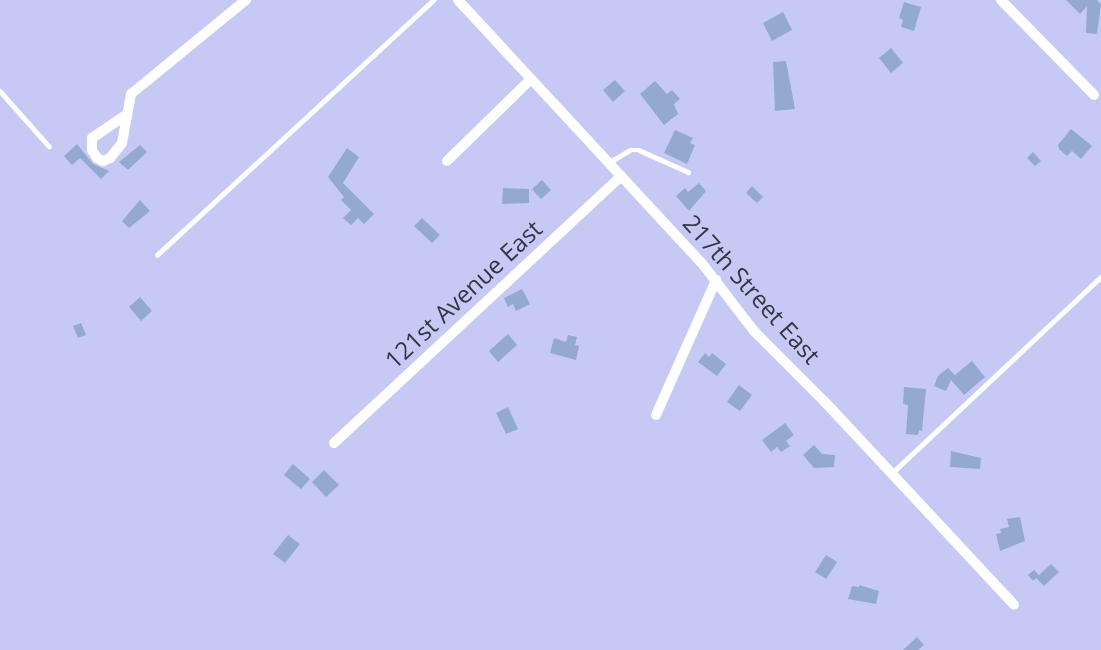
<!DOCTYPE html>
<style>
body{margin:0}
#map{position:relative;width:1101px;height:650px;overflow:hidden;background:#c7c9f5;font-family:"Open Sans",sans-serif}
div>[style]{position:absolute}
.building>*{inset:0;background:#94a9d0}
.service>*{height:4.5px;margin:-2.25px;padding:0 2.25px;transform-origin:2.25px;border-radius:2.25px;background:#fff}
.minor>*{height:10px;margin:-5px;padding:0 5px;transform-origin:5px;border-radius:5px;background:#fff}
span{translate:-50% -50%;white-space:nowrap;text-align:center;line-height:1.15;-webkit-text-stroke:7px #c7c9f5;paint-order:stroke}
.street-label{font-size:24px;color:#333445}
</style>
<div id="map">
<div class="building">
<i style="clip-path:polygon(1066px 0,1097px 0,1101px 4px,1097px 34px,1086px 33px,1087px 6px,1080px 14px)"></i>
<i style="clip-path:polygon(904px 2px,921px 7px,914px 31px,901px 27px,903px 20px,899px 18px)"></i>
<i style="clip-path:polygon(783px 12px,792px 30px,772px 41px,763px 23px)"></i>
<i style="clip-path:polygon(891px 48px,903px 63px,891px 73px,879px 58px)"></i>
<i style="clip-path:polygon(786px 61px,795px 109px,775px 111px,773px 62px)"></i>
<i style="clip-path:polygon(615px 80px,625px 91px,613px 102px,603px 90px)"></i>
<i style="clip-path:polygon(655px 81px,667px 94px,672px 90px,680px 99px,674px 104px,678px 114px,664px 125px,640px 94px)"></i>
<i style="clip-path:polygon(1071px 129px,1092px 146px,1081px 159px,1072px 151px,1067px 156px,1059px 149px,1058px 145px)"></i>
<i style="clip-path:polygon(675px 130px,693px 138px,690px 143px,695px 145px,687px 164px,664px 153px)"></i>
<i style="clip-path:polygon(77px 144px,93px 164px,109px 171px,101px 179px,80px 158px,72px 165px,64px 156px)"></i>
<i style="clip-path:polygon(140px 145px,147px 152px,128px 170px,119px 162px)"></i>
<i style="clip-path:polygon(347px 148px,359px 157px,343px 183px,374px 214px,364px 224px,358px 218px,351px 225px,343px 218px,351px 210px,341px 200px,344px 197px,328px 177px)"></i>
<i style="clip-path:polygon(1033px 152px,1041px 161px,1035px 166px,1027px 158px)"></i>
<i style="clip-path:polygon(542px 180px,551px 190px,541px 199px,532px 189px)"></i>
<i style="clip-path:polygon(699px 183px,706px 191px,689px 211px,676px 196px,685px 188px,688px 192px)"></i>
<i style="clip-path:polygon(752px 186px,763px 197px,757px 203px,746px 193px)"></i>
<i style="clip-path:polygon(503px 188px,529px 189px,529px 203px,502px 204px)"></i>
<i style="clip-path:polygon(140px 200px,150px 211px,129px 228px,122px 221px)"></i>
<i style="clip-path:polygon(422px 218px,440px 235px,432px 243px,414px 226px)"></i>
<i style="clip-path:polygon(522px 289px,530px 304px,516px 311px,513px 304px,508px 307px,504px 298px)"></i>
<i style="clip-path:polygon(140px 297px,152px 311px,141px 321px,129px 307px)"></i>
<i style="clip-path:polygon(81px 323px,86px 335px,78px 338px,73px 326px)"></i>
<i style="clip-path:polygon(508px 334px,517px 345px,498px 362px,489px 351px)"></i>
<i style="clip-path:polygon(568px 335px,577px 337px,575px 345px,579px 346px,576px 360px,550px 353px,554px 338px,566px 342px)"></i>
<i style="clip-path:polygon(705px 353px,709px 357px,712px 353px,726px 364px,717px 376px,698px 362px)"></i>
<i style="clip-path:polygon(972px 361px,985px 377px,964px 395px,951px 380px,946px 391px,934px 386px,938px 376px,948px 368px,955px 375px)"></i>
<i style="clip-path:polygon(739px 385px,752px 395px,740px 411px,727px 402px)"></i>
<i style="clip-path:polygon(904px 387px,926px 389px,922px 431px,919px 430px,918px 435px,906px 434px,908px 405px,903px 404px)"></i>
<i style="clip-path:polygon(508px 407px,518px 429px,506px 434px,496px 413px)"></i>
<i style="clip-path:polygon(785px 423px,794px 435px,786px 441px,790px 446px,781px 452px,777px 447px,771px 452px,762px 440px)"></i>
<i style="clip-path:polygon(814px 445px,822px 454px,835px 455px,834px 467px,814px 468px,803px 455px)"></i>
<i style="clip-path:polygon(951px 451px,981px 458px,980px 469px,950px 467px)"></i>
<i style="clip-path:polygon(293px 464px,310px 479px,301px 489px,284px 475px)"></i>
<i style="clip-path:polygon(324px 470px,339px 485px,326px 497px,312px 482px)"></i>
<i style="clip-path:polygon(1020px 517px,1025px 541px,1000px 551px,996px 534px,1001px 533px,1000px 529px,1009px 527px,1007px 519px)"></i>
<i style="clip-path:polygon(288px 535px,300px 544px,285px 563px,273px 554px)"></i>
<i style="clip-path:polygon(826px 555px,837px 562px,826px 579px,815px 572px)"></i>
<i style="clip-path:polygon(1051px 564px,1059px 572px,1044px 586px,1036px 578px,1033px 581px,1028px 575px,1034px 570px,1039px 575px)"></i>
<i style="clip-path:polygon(859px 585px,879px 591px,876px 604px,848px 599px,852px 586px,859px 587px)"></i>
<i style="clip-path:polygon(917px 637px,924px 645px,918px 650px,903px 650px)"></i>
</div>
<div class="service">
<i style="left:0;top:91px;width:74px;rotate:48.3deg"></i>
<i style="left:610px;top:162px;width:23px;rotate:-31deg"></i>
<i style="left:630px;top:150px;width:9px"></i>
<i style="left:639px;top:150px;width:54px;rotate:24.2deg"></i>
<i style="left:157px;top:255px;width:376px;rotate:-42.7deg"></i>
<i style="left:892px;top:473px;width:287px;rotate:-43.2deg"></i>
</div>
<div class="minor">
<i style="left:458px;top:0;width:357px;rotate:47.2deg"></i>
<i style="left:701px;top:262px;width:87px;rotate:52.5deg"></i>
<i style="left:754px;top:331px;width:100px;rotate:45deg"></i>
<i style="left:825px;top:402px;width:277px;rotate:47deg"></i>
<i style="left:1001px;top:0;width:133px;rotate:45.6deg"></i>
<i style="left:126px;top:115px;width:41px;rotate:145.9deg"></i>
<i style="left:92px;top:138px;width:12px;rotate:90deg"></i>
<i style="left:92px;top:150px;width:9px;rotate:58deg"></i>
<i style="left:97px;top:158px;width:7px;rotate:27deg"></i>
<i style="left:103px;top:161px;width:8px;rotate:-23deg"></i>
<i style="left:110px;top:158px;width:19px;rotate:-51deg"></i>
<i style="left:122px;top:143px;width:50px;rotate:-79.6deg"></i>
<i style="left:131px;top:94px;width:149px;rotate:-39.3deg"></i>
<i style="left:447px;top:161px;width:117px;rotate:-44.3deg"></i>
<i style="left:656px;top:415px;width:148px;rotate:-66deg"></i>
<i style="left:334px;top:443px;width:392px;rotate:-42.9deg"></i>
</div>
<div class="street-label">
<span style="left:752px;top:289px;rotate:48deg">217th Street East</span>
<span style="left:463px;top:294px;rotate:-43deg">121st Avenue East</span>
</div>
</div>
